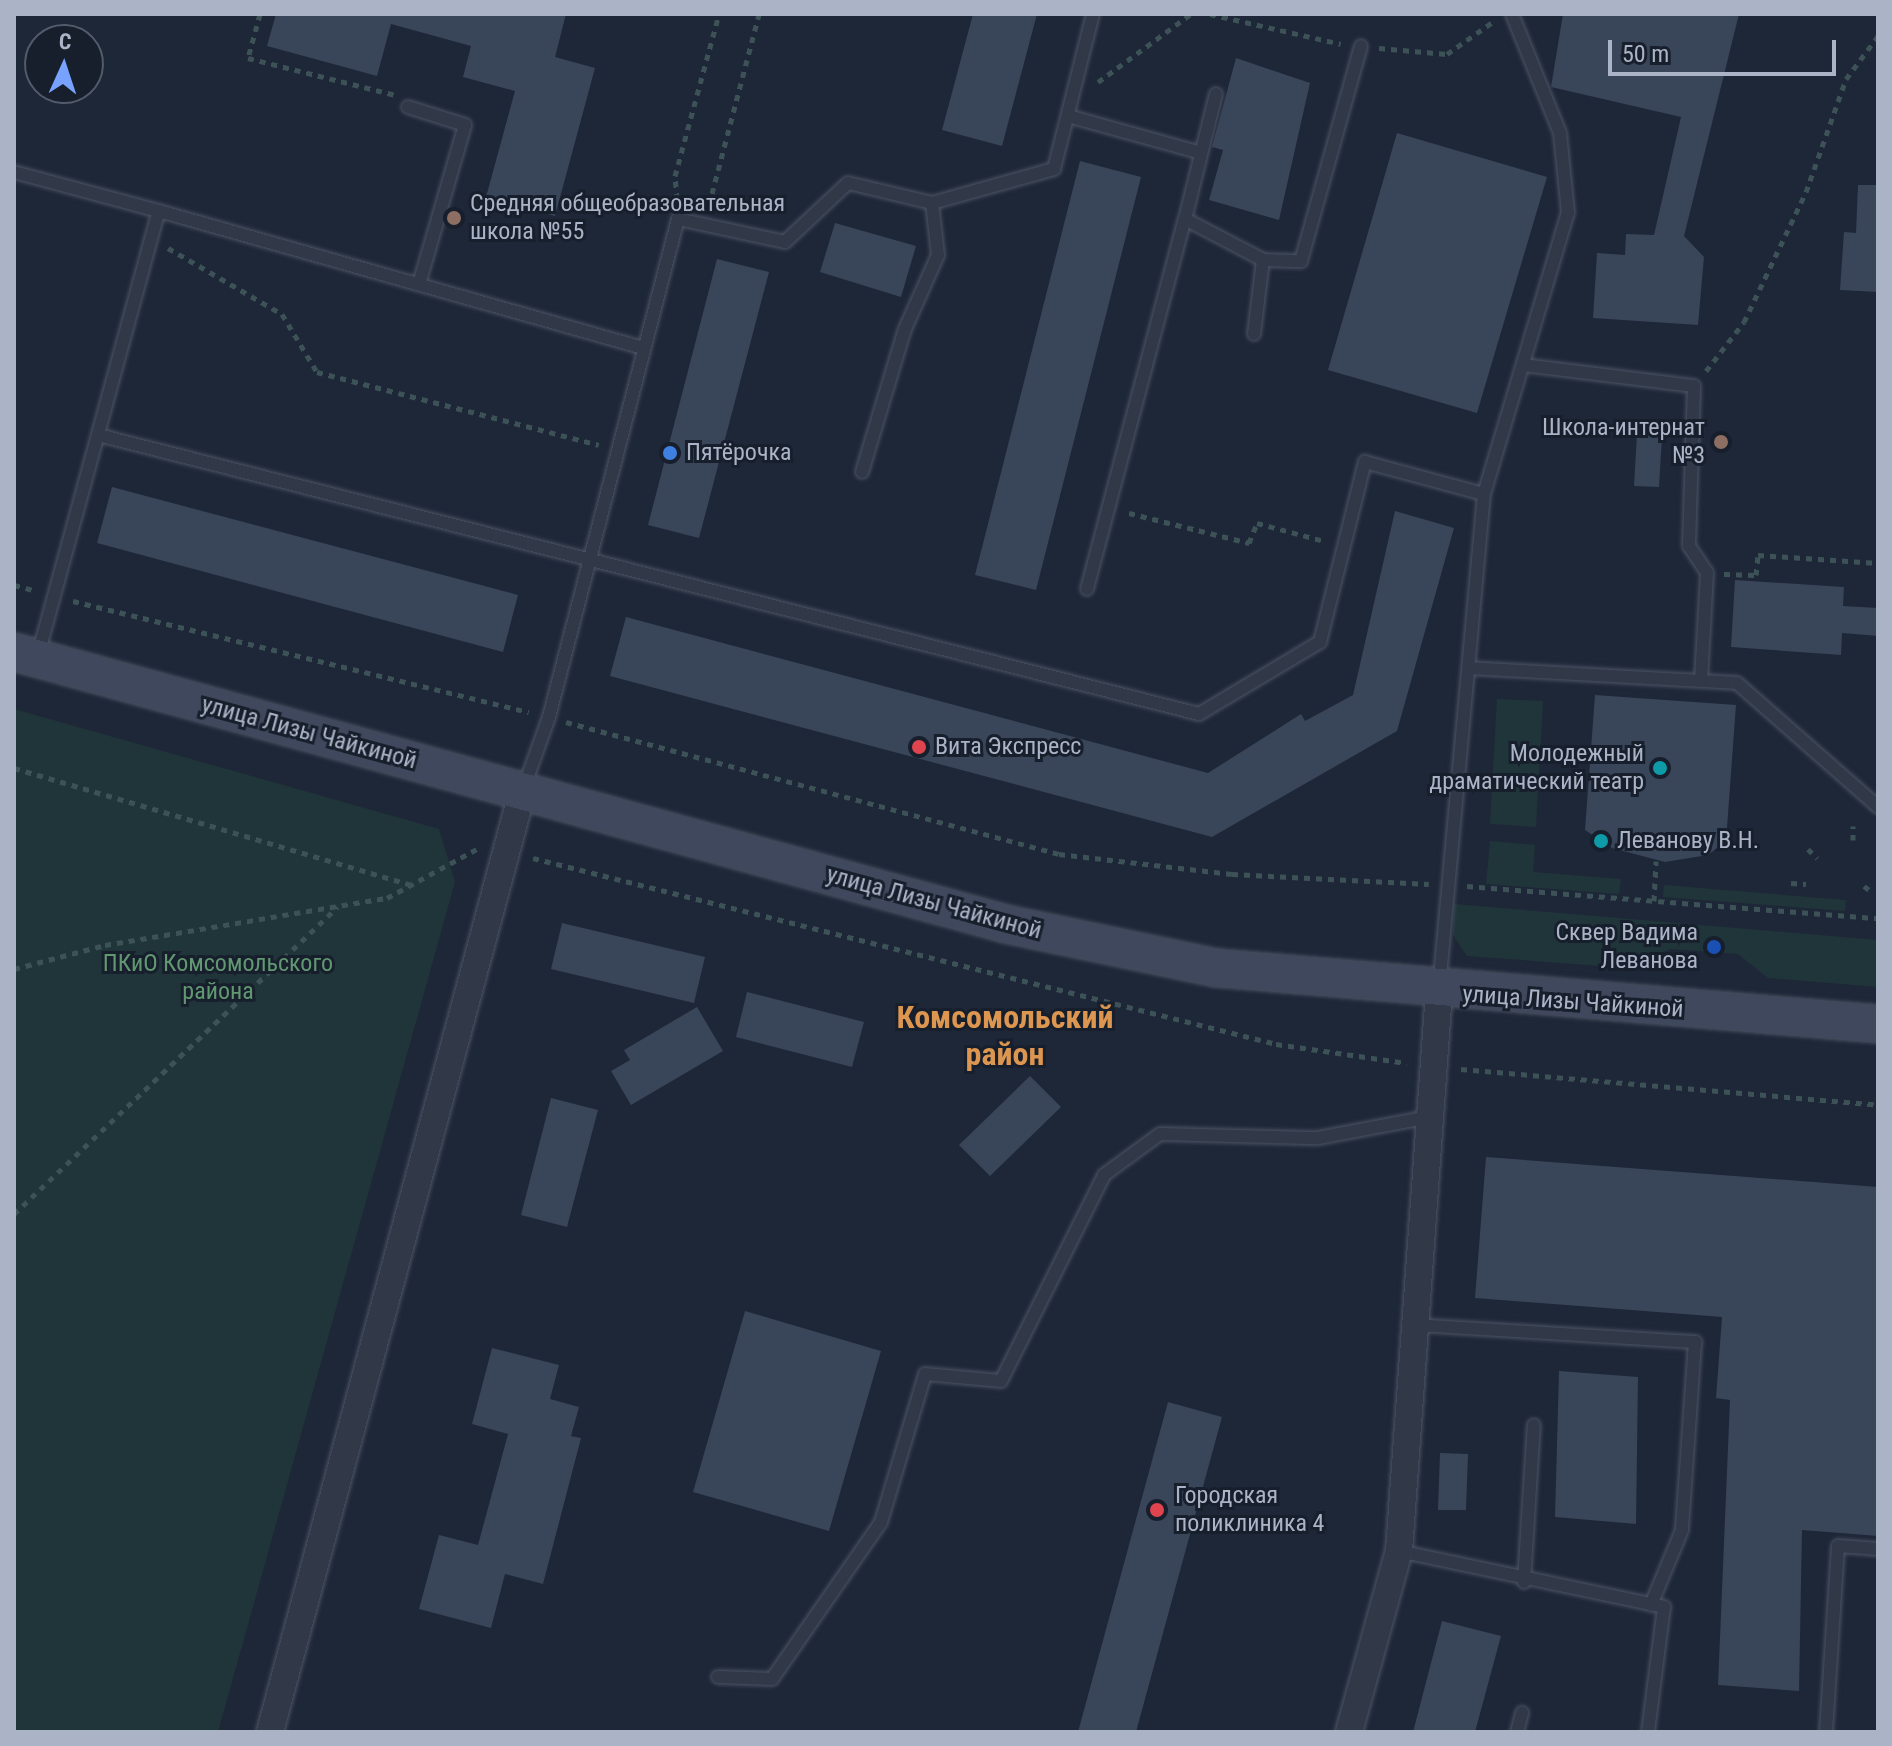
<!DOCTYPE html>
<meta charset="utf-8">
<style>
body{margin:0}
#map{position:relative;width:1892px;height:1746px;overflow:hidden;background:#1e2738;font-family:"Roboto Condensed",sans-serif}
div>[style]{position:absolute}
.green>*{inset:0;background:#203539}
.building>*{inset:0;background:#394559}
.path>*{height:5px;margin-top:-2.5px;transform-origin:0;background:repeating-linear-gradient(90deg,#3d5257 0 6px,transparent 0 12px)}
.roads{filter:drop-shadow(0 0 2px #4c5464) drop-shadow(0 0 2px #4c5464)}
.lane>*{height:12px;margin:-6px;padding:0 6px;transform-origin:6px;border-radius:6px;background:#313949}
.street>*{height:26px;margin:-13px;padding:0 13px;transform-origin:13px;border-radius:13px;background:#313949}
.secondary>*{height:36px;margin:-18px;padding:0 18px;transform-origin:18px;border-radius:18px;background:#3f485c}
.dots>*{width:22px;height:22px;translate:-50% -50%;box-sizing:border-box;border:4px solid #171f2d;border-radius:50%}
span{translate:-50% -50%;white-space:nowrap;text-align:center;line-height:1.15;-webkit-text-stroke:6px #171f2d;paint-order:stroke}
.poi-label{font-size:24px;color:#abb4c6}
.left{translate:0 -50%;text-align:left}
.right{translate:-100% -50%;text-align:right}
.street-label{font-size:24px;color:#abb4c6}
.park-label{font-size:24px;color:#619871}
.district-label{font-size:32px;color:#dc9650;font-weight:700}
.frame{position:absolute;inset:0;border:16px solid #abb4c6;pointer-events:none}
.north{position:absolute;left:24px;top:24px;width:80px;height:80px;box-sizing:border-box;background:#171f2d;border:2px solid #525b6a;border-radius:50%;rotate:3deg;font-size:22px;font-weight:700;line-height:32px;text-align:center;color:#abb4c6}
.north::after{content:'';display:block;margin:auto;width:28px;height:36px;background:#77a3ff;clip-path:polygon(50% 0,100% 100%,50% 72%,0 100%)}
.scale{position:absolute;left:1608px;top:40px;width:228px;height:36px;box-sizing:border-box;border:4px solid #abb4c6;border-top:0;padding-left:10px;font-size:24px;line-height:28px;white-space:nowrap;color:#abb4c6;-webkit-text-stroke:6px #171f2d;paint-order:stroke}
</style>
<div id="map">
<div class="green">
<i style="clip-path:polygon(1497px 699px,1543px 701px,1536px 827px,1490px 824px)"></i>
<i style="clip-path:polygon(14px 709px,439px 829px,455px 882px,218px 1732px,14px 1732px)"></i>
<i style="clip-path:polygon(1490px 841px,1535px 845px,1533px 872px,1621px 879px,1619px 894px,1486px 884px)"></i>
<i style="clip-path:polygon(1664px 885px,1846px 900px,1845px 911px,1663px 897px)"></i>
<i style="clip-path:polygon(1454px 904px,1878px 940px,1878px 987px,1768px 978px,1738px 954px,1670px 949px,1629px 968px,1467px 956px,1453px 935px)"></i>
</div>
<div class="building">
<i style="clip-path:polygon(276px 14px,566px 14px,555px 57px,595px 68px,555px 216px,486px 197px,515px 91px,463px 77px,471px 46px,391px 24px,377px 76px,267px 46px)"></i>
<i style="clip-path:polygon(973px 14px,1037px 14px,1002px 146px,942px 130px)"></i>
<i style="clip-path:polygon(1563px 14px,1739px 14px,1684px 236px,1704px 257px,1698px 325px,1593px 318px,1597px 253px,1625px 255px,1626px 234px,1654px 235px,1681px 117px,1551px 87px)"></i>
<i style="clip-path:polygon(1236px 58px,1310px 83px,1279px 220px,1209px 200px,1223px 150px,1212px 147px)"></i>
<i style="clip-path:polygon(1397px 133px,1547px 177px,1477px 413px,1328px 370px)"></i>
<i style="clip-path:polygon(1080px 161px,1141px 177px,1036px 590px,975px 575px)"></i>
<i style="clip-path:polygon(1858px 185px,1878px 185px,1878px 292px,1840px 290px,1844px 232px,1856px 233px)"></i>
<i style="clip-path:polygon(835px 223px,916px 246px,901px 297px,820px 272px)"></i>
<i style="clip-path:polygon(717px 259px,769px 272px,699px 538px,648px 525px)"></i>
<i style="clip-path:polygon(1637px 434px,1662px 436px,1659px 487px,1634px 486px)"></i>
<i style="clip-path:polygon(112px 487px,518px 595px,503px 652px,97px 543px)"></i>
<i style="clip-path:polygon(1395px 511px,1454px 528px,1397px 731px,1212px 837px,610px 676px,626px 617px,1208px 773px,1301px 714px,1305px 721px,1353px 695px)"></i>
<i style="clip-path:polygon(1735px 580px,1844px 587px,1843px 606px,1878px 608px,1878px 636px,1842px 633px,1841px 655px,1731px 647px)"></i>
<i style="clip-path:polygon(1595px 695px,1736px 705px,1726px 841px,1708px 855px,1665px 862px,1612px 848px,1585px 830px)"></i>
<i style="clip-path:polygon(562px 923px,705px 957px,694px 1003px,551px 969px)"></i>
<i style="clip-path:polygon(747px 992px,864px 1022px,852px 1067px,736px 1037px)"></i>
<i style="clip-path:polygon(697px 1007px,723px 1051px,631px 1105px,611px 1071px,630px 1060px,624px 1050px)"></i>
<i style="clip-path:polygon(1030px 1076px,1061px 1107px,990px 1176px,959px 1145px)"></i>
<i style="clip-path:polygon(551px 1098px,598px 1110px,567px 1227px,521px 1215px)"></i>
<i style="clip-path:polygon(1486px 1157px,1878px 1187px,1878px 1536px,1802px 1530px,1799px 1691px,1718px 1685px,1730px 1400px,1716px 1398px,1722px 1317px,1475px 1298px)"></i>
<i style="clip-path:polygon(745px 1311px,881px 1351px,829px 1531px,693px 1492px)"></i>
<i style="clip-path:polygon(492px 1348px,559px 1365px,550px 1399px,579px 1407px,571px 1436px,581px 1438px,543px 1584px,505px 1574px,491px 1628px,419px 1609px,439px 1535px,478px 1545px,508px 1434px,472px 1424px)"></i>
<i style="clip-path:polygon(1559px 1371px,1638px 1377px,1636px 1524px,1555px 1517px)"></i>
<i style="clip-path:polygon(1168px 1402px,1222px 1417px,1136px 1732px,1078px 1732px)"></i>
<i style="clip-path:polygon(1440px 1453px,1468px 1454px,1466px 1510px,1438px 1510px)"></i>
<i style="clip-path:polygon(1442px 1621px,1501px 1636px,1475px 1732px,1413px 1732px)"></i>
</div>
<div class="path">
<i style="left:260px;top:14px;width:46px;rotate:105.3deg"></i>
<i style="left:248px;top:58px;width:152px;rotate:14.1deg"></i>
<i style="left:1210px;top:14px;width:134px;rotate:12.9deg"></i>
<i style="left:1379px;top:48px;width:68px;rotate:5deg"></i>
<i style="left:1447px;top:54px;width:57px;rotate:-35.1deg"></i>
<i style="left:1098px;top:82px;width:115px;rotate:-36.2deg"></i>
<i style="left:677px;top:199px;width:23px;rotate:-95deg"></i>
<i style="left:675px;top:176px;width:168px;rotate:-74.8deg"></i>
<i style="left:709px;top:205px;width:197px;rotate:-75.3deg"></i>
<i style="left:168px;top:248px;width:132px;rotate:30.1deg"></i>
<i style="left:282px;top:314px;width:68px;rotate:58.9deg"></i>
<i style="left:317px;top:372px;width:291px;rotate:14.5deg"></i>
<i style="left:1706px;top:371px;width:62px;rotate:-52.2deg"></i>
<i style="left:1744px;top:322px;width:144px;rotate:-64.5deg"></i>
<i style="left:1806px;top:192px;width:120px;rotate:-70.5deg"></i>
<i style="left:1846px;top:79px;width:54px;rotate:-53.3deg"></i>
<i style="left:1129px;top:513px;width:124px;rotate:14deg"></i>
<i style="left:1249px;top:543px;width:22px;rotate:-68deg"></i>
<i style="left:1257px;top:523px;width:69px;rotate:15deg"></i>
<i style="left:1724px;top:574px;width:32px;rotate:2deg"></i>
<i style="left:1756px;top:575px;width:20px;rotate:-84deg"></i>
<i style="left:1758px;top:555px;width:120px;rotate:3.8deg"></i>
<i style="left:14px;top:585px;width:23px;rotate:15deg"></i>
<i style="left:73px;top:601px;width:469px;rotate:13.7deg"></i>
<i style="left:566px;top:722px;width:510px;rotate:14.99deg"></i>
<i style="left:1059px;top:854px;width:174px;rotate:6.6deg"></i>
<i style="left:1232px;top:874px;width:197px;rotate:2.9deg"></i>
<i style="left:14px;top:768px;width:414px;rotate:16.4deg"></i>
<i style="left:1853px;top:840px;width:14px;rotate:-90deg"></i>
<i style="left:1808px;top:849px;width:13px;rotate:45deg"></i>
<i style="left:533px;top:858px;width:766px;rotate:14.05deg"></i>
<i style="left:1276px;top:1044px;width:132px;rotate:8.3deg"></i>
<i style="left:1791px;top:883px;width:15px;rotate:4deg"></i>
<i style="left:1467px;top:886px;width:412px;rotate:4.5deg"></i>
<i style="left:1864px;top:886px;width:10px;rotate:37deg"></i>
<i style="left:1654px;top:901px;width:40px;rotate:-87.1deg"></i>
<i style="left:14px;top:969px;width:94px;rotate:-14.8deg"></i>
<i style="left:105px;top:945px;width:286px;rotate:-9.5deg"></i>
<i style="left:387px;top:898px;width:102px;rotate:-28.6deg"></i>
<i style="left:1461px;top:1069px;width:419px;rotate:4.9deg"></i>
<i style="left:14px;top:1214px;width:446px;rotate:-43.5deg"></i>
</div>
<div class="roads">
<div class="lane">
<i style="left:1216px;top:94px;width:129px;rotate:103.9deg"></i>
<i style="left:1185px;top:219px;width:88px;rotate:27.7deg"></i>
<i style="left:1263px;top:260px;width:38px;rotate:2deg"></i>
<i style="left:1301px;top:261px;width:223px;rotate:-74.4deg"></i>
<i style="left:408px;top:107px;width:60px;rotate:17.5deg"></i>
<i style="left:465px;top:125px;width:166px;rotate:106.1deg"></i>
<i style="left:1068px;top:116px;width:138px;rotate:15.5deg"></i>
<i style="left:14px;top:172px;width:150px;rotate:15.1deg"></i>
<i style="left:1254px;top:334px;width:75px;rotate:-83.1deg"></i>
<i style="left:1523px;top:365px;width:172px;rotate:7deg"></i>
<i style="left:1694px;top:386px;width:160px;rotate:91.8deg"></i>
<i style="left:1689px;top:546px;width:32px;rotate:56deg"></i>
<i style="left:1707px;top:573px;width:108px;rotate:93.2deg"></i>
<i style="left:98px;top:435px;width:1136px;rotate:14.22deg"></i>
<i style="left:1199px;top:714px;width:141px;rotate:-30.8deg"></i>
<i style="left:1320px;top:642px;width:186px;rotate:-76deg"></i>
<i style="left:1365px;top:462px;width:123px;rotate:15.1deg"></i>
<i style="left:1484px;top:494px;width:493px;rotate:95.2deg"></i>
<i style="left:862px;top:472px;width:149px;rotate:-73.3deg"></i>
<i style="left:905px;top:329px;width:81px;rotate:-66deg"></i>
<i style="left:938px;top:255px;width:52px;rotate:-96.6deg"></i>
<i style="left:1484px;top:494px;width:293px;rotate:-73.4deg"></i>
<i style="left:1568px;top:213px;width:80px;rotate:-95.7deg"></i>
<i style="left:1560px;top:133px;width:128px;rotate:-112deg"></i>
<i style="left:1087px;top:589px;width:383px;rotate:-75.2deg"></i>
<i style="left:38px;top:655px;width:460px;rotate:-74.8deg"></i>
<i style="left:159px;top:211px;width:503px;rotate:15.8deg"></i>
<i style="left:1469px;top:668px;width:268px;rotate:3.2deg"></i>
<i style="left:1737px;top:683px;width:188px;rotate:41.3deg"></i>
<i style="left:523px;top:790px;width:77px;rotate:-70.4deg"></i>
<i style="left:549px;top:717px;width:514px;rotate:-75.48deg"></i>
<i style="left:678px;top:219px;width:109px;rotate:12.1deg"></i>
<i style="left:785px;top:242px;width:86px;rotate:-43.1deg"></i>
<i style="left:848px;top:183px;width:86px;rotate:13.4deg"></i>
<i style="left:932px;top:203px;width:127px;rotate:-15.6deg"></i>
<i style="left:1054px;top:169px;width:160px;rotate:-75.9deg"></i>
<i style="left:1415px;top:1325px;width:281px;rotate:3.5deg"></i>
<i style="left:1695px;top:1342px;width:188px;rotate:94deg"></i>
<i style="left:1682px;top:1530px;width:81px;rotate:112.5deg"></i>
<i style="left:1399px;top:1551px;width:271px;rotate:11.9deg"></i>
<i style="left:1664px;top:1607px;width:126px;rotate:97.3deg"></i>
<i style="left:1524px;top:1582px;width:157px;rotate:-86.4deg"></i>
<i style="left:718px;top:1677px;width:54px;rotate:2.1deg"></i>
<i style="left:772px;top:1679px;width:191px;rotate:-55.2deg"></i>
<i style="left:881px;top:1522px;width:154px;rotate:-73.4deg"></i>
<i style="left:925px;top:1374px;width:76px;rotate:5.3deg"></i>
<i style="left:1001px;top:1381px;width:230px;rotate:-63.4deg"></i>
<i style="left:1104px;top:1175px;width:69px;rotate:-36.2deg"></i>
<i style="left:1160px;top:1134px;width:158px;rotate:1.5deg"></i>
<i style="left:1318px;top:1138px;width:113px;rotate:-10.7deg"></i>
<i style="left:1517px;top:1732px;width:20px;rotate:-75deg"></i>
<i style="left:1826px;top:1732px;width:186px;rotate:-86.3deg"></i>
<i style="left:1838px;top:1546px;width:40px;rotate:4.3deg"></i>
</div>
<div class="street">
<i style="left:270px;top:1732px;width:972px;rotate:-74.98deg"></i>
<i style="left:1349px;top:1732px;width:188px;rotate:-74.6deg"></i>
<i style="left:1399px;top:1551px;width:560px;rotate:-85.91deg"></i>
</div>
<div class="secondary">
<i style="left:14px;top:652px;width:1029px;rotate:15.33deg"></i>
<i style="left:1006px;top:924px;width:216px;rotate:11.8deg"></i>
<i style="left:1217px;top:968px;width:663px;rotate:4.84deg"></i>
</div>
</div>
<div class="dots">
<i style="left:454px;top:218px;background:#8d6e63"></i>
<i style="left:1721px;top:442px;background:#8d6e63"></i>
<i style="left:670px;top:453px;background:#3f7fe0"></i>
<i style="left:919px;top:747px;background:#e0444e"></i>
<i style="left:1660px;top:768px;background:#0f9aa8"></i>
<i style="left:1601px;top:841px;background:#0f9aa8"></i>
<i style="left:1714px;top:947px;background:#1a4fb4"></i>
<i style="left:1157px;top:1510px;background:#e0444e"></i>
</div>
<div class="poi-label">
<span class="left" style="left:470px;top:218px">Средняя общеобразовательная<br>школа №55</span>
<span class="right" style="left:1705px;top:442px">Школа-интернат<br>№3</span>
<span class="left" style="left:686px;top:453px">Пятёрочка</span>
<span class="left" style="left:935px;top:747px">Вита Экспресс</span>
<span class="right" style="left:1644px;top:768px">Молодежный<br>драматический театр</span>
<span class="left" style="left:1617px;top:841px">Леванову В.Н.</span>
<span class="right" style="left:1698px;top:947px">Сквер Вадима<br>Леванова</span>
<span class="left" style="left:1175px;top:1510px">Городская<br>поликлиника 4</span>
</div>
<div class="street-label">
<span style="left:309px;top:733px;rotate:15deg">улица Лизы Чайкиной</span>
<span style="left:934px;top:903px;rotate:15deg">улица Лизы Чайкиной</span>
<span style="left:1573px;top:1002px;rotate:4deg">улица Лизы Чайкиной</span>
</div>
<div class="park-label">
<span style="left:218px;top:978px">ПКиО Комсомольского<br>района</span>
</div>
<div class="district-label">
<span style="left:1005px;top:1036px">Комсомольский<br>район</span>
</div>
<div class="frame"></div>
<div class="north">С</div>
<div class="scale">50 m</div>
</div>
